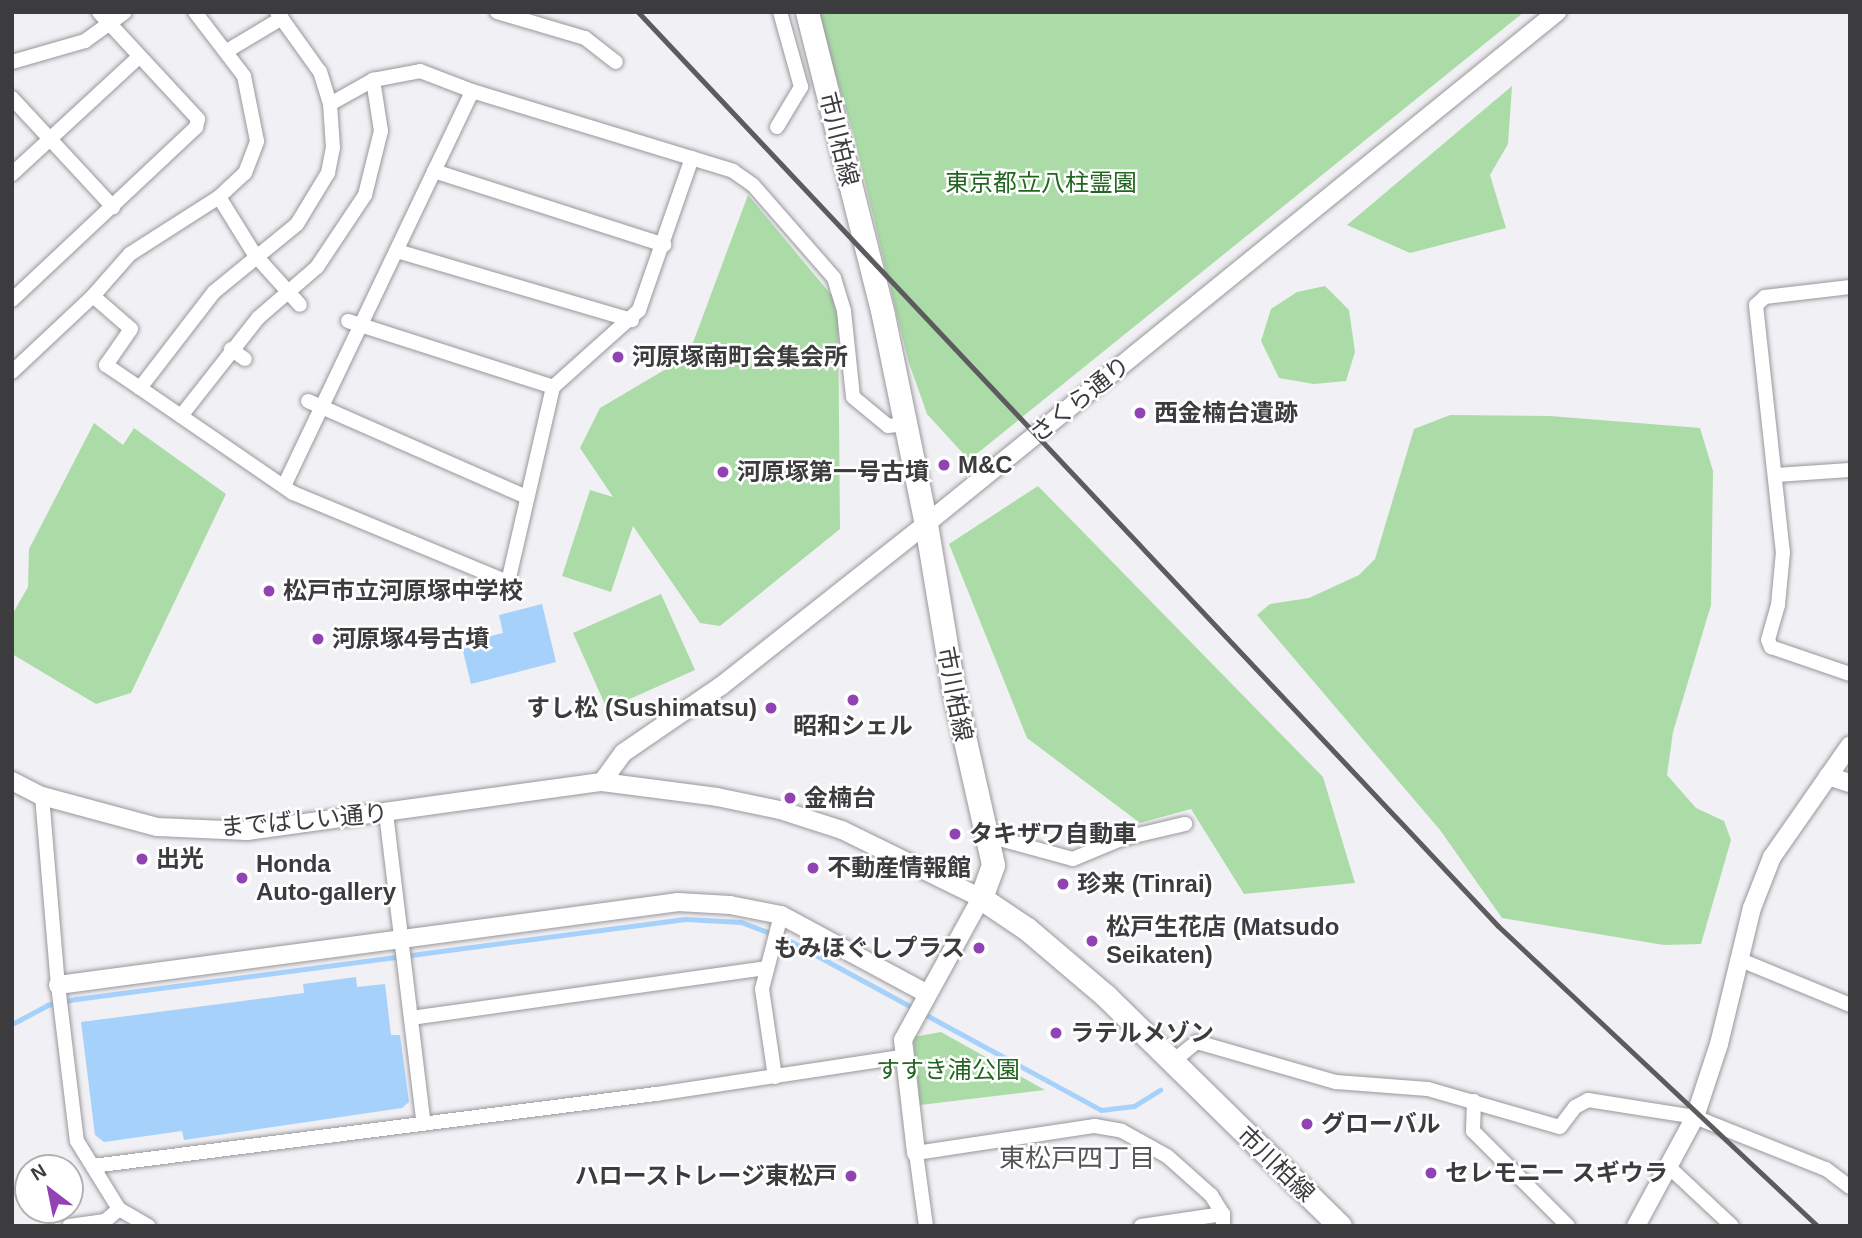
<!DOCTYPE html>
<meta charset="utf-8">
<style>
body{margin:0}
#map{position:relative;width:1862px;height:1238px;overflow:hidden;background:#f1f0f4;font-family:Arial,"Noto Sans JP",sans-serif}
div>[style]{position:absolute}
.green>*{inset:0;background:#abdca7}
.water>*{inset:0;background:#a6d1fa}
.stream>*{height:5px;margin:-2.5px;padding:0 2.5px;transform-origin:2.5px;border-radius:2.5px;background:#a6d1fa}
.roads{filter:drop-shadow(0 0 2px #99979b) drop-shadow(0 0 2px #99979b)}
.minor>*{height:14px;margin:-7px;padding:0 7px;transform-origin:7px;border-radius:7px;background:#fff}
.tertiary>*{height:18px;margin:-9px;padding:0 9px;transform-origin:9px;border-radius:9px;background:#fff}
.primary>*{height:23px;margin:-11.5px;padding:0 11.5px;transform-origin:11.5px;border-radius:11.5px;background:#fff}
.rail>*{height:5px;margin:-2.5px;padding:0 2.5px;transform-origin:2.5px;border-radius:2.5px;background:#5c5c5e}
.dots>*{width:19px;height:19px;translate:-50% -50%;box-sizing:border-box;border:4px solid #fff;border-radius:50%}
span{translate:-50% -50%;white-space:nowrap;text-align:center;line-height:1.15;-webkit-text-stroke:5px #fff;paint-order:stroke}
.street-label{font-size:24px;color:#3c3c3e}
.park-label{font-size:24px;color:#226521}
.poi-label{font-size:24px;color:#3c3c3e;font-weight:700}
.left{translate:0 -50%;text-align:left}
.right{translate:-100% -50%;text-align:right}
.neighbourhood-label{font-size:26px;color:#565558}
.frame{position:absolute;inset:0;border:14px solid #3c3c3e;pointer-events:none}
.north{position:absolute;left:14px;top:1154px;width:70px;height:70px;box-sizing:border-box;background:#fff;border:2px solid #b1b1b2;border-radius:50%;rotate:328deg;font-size:19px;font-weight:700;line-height:28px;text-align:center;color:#3c3c3e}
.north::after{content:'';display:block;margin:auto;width:24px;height:32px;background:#9243b3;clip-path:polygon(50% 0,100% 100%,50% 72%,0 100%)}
</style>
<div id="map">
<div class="green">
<i style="clip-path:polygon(817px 12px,1524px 12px,969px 460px,927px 414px,908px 360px,854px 136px)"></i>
<i style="clip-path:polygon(1512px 86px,1508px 144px,1490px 175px,1506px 228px,1410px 253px,1347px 225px)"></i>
<i style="clip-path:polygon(748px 195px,838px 303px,840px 529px,720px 626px,700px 623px,633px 526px,611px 592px,562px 576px,590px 490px,613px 497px,580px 448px,600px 408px,688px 356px)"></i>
<i style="clip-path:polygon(1325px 286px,1349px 310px,1355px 352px,1346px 381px,1314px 384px,1279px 378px,1261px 341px,1271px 309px,1297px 292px)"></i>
<i style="clip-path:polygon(1450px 415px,1550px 416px,1700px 428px,1713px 471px,1711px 605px,1673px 732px,1667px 775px,1696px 808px,1724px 821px,1731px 840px,1701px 944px,1664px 945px,1502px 918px,1440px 830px,1257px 615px,1270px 604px,1309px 598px,1359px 575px,1375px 559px,1414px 429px)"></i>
<i style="clip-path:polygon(94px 423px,123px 445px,134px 428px,226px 494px,131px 693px,96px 704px,12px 654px,12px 615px,28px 587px,29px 549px)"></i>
<i style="clip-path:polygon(1038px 486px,1323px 777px,1355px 883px,1244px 894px,1191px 809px,1140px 823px,1027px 738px,949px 544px)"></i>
<i style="clip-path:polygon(661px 594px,695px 670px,607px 709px,573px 633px)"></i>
<i style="clip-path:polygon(941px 1032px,1045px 1090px,920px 1105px,913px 1037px)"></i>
</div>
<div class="water">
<i style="clip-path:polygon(542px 604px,556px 662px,471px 684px,461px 643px,503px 633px,499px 615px)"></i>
<i style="clip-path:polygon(356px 977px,357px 987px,385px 984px,391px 1035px,400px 1035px,409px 1102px,402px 1108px,184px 1140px,182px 1131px,104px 1142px,95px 1135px,81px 1022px,304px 993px,303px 984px)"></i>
</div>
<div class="stream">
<i style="left:12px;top:1024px;width:40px;rotate:-28deg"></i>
<i style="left:47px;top:1005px;width:30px;rotate:-12deg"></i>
<i style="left:76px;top:999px;width:614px;rotate:-7.48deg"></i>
<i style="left:685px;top:919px;width:56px;rotate:3.1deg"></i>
<i style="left:741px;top:922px;width:50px;rotate:21deg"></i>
<i style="left:788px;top:940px;width:356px;rotate:28.5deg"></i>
<i style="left:1101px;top:1110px;width:33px;rotate:-7deg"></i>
<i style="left:1134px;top:1106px;width:31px;rotate:-32deg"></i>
</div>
<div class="roads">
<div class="minor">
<i style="left:497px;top:12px;width:92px;rotate:16.5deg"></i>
<i style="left:585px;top:38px;width:39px;rotate:38deg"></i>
<i style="left:227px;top:51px;width:64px;rotate:-31deg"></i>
<i style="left:12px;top:62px;width:76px;rotate:-16deg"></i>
<i style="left:85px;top:41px;width:49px;rotate:-35.9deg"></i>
<i style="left:12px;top:98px;width:149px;rotate:47.2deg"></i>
<i style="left:330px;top:104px;width:49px;rotate:-29.2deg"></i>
<i style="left:373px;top:80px;width:48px;rotate:-10.8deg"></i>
<i style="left:420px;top:71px;width:56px;rotate:21deg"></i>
<i style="left:472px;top:91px;width:273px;rotate:17deg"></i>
<i style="left:733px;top:171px;width:24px;rotate:35deg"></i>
<i style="left:753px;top:185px;width:123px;rotate:48.9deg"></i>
<i style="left:834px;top:278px;width:34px;rotate:73deg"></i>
<i style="left:844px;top:311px;width:86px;rotate:84deg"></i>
<i style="left:853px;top:397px;width:45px;rotate:39.6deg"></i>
<i style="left:888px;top:426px;width:18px;rotate:-6deg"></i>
<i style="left:777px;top:127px;width:47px;rotate:-59deg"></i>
<i style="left:801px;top:87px;width:78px;rotate:-105.6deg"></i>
<i style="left:434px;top:171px;width:242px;rotate:17.8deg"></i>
<i style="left:12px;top:174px;width:173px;rotate:-42.7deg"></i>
<i style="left:219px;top:197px;width:68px;rotate:58.2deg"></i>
<i style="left:255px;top:255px;width:67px;rotate:48deg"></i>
<i style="left:397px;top:251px;width:245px;rotate:16.4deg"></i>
<i style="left:1850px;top:287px;width:86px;rotate:173.3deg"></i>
<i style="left:1765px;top:297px;width:12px;rotate:138deg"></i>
<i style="left:1756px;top:305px;width:248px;rotate:83.8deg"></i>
<i style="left:1783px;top:552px;width:53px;rotate:95.4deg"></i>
<i style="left:1778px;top:605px;width:36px;rotate:106deg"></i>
<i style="left:1768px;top:640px;width:8px;rotate:67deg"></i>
<i style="left:1771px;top:647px;width:83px;rotate:18.9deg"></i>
<i style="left:93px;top:296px;width:56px;rotate:-48.6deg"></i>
<i style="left:130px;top:254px;width:106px;rotate:-32.6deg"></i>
<i style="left:219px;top:197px;width:35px;rotate:-43deg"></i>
<i style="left:245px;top:173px;width:34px;rotate:-69deg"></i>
<i style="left:257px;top:141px;width:66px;rotate:-101.3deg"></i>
<i style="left:244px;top:76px;width:81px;rotate:-127.4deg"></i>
<i style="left:12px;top:300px;width:253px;rotate:-43.2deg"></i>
<i style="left:196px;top:127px;width:8px;rotate:-76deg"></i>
<i style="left:198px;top:119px;width:146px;rotate:-132.8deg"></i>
<i style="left:348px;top:321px;width:215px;rotate:17.8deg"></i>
<i style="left:231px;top:349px;width:17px;rotate:36deg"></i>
<i style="left:12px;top:372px;width:111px;rotate:-43.2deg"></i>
<i style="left:93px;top:296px;width:50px;rotate:41deg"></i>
<i style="left:131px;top:329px;width:44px;rotate:124.8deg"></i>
<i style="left:106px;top:365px;width:41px;rotate:34.1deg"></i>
<i style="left:140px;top:388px;width:186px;rotate:34.5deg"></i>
<i style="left:293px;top:493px;width:233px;rotate:22.5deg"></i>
<i style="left:508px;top:582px;width:200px;rotate:-77deg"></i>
<i style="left:553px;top:387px;width:115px;rotate:-41.8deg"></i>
<i style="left:639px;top:310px;width:161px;rotate:-70.8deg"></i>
<i style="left:140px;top:388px;width:121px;rotate:-52.4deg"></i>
<i style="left:214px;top:292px;width:107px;rotate:-39.3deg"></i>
<i style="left:297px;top:224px;width:60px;rotate:-58.7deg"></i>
<i style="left:328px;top:173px;width:25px;rotate:-79deg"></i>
<i style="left:333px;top:148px;width:44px;rotate:-93.9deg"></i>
<i style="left:330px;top:104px;width:34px;rotate:-107deg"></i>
<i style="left:320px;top:72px;width:74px;rotate:-125.6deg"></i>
<i style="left:308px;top:401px;width:239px;rotate:23.7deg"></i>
<i style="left:181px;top:416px;width:125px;rotate:-51.8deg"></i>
<i style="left:258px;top:318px;width:78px;rotate:-40.8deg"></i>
<i style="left:317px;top:267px;width:87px;rotate:-56.3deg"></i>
<i style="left:365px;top:195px;width:66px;rotate:-76deg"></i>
<i style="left:381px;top:131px;width:52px;rotate:-98.9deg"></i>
<i style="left:1776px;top:475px;width:74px;rotate:-3.9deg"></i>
<i style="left:284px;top:486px;width:437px;rotate:-64.5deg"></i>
<i style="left:42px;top:796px;width:190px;rotate:85.2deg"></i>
<i style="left:58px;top:985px;width:157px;rotate:83.1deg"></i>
<i style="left:77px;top:1141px;width:80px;rotate:58.3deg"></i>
<i style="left:119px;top:1209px;width:18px;rotate:139deg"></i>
<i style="left:105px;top:1221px;width:36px;rotate:172deg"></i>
<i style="left:386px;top:813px;width:309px;rotate:83.1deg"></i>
<i style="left:985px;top:835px;width:91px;rotate:15.3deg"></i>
<i style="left:1073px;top:859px;width:52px;rotate:-22.6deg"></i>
<i style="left:1121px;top:839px;width:66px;rotate:-13.2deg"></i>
<i style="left:1738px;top:959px;width:121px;rotate:22.3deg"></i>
<i style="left:411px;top:1018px;width:358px;rotate:-8deg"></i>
<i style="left:1172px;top:1062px;width:32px;rotate:-39deg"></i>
<i style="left:1197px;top:1042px;width:145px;rotate:16.1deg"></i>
<i style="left:1336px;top:1082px;width:92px;rotate:4.4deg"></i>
<i style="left:1428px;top:1089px;width:137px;rotate:16.1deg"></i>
<i style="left:1560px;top:1127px;width:25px;rotate:-53deg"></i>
<i style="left:1575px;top:1107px;width:15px;rotate:-28deg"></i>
<i style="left:1588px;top:1100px;width:108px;rotate:9deg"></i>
<i style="left:1695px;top:1117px;width:141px;rotate:21.7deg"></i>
<i style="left:1826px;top:1169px;width:30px;rotate:37deg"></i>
<i style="left:775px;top:1077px;width:89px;rotate:-98.4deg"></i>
<i style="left:762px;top:989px;width:76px;rotate:-75.6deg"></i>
<i style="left:1474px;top:1101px;width:30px;rotate:92deg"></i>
<i style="left:1473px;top:1131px;width:134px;rotate:45deg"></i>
<i style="left:93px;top:1166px;width:568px;rotate:-7.29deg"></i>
<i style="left:656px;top:1094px;width:249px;rotate:-8.6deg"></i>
<i style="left:1669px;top:1167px;width:86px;rotate:43.1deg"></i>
<i style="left:119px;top:1209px;width:34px;rotate:30deg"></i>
<i style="left:926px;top:1226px;width:74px;rotate:-97.8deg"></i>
<i style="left:916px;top:1153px;width:181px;rotate:-8.6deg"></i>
<i style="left:1095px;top:1126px;width:27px;rotate:10deg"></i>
<i style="left:1122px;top:1131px;width:51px;rotate:29.1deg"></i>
<i style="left:1167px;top:1156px;width:59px;rotate:41.6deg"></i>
<i style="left:1211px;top:1195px;width:22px;rotate:58deg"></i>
<i style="left:1223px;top:1214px;width:12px;rotate:90deg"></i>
<i style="left:1141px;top:1226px;width:83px;rotate:-8.3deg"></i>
</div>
<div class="tertiary">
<i style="left:1828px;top:776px;width:23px;rotate:18deg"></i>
<i style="left:12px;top:781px;width:34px;rotate:27deg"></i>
<i style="left:42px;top:796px;width:119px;rotate:15.1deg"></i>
<i style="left:157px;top:827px;width:90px;rotate:2.5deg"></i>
<i style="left:247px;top:831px;width:358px;rotate:-7.9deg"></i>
<i style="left:602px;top:782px;width:116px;rotate:7.4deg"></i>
<i style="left:717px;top:797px;width:64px;rotate:11.7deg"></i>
<i style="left:780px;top:810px;width:65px;rotate:17.9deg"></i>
<i style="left:842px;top:830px;width:155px;rotate:26.1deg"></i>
<i style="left:981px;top:898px;width:162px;rotate:118.8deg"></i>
<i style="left:903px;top:1040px;width:114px;rotate:83.4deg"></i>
<i style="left:602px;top:782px;width:36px;rotate:-54deg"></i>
<i style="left:623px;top:753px;width:119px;rotate:-34.4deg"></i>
<i style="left:721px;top:686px;width:261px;rotate:-38.3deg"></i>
<i style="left:926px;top:524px;width:813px;rotate:-39.06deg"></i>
<i style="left:58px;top:985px;width:626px;rotate:-7.62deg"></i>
<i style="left:678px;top:902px;width:52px;rotate:3.3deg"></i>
<i style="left:730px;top:905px;width:52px;rotate:11.1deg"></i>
<i style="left:781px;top:915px;width:165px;rotate:28.3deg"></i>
<i style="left:1636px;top:1226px;width:124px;rotate:-61.6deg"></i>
<i style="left:1695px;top:1117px;width:77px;rotate:-71.8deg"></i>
<i style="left:1719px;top:1044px;width:140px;rotate:-76.4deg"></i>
<i style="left:1752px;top:908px;width:55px;rotate:-68.6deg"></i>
<i style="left:1772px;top:857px;width:136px;rotate:-55.1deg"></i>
</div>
<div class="primary">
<i style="left:807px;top:12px;width:312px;rotate:75.9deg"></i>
<i style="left:883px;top:315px;width:213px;rotate:78.4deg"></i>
<i style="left:926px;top:524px;width:165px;rotate:80.6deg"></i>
<i style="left:953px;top:687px;width:182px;rotate:77.3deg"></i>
<i style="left:993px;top:865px;width:35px;rotate:110deg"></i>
<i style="left:981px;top:898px;width:55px;rotate:34deg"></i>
<i style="left:1027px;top:929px;width:104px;rotate:40.3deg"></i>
<i style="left:1106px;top:996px;width:328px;rotate:44.5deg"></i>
</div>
</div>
<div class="rail">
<i style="left:638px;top:12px;width:1255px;rotate:46.74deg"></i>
<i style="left:1498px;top:926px;width:438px;rotate:43.2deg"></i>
</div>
<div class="dots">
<i style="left:618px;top:357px;background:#9243b3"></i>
<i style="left:1140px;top:413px;background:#9243b3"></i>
<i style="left:944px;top:465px;background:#9243b3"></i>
<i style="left:723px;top:472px;background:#9243b3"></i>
<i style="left:269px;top:591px;background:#9243b3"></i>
<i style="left:318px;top:639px;background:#9243b3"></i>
<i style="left:853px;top:700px;background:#9243b3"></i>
<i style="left:771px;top:708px;background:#9243b3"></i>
<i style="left:790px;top:798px;background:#9243b3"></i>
<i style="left:955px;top:834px;background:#9243b3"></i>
<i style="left:142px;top:859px;background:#9243b3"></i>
<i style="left:813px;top:868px;background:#9243b3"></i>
<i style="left:242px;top:878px;background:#9243b3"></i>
<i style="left:1063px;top:884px;background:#9243b3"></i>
<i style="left:1092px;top:941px;background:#9243b3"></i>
<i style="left:979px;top:948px;background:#9243b3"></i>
<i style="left:1056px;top:1033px;background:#9243b3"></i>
<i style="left:1307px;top:1124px;background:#9243b3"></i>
<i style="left:1431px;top:1173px;background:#9243b3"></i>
<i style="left:851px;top:1176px;background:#9243b3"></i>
</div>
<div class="street-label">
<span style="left:839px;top:139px;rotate:76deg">市川柏線</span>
<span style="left:1080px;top:399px;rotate:-39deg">さくら通り</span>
<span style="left:955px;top:694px;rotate:79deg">市川柏線</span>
<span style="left:304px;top:820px;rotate:-5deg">までばしい通り</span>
<span style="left:1276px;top:1164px;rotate:44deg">市川柏線</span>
</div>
<div class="park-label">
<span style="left:1041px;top:183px">東京都立八柱霊園</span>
<span style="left:948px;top:1070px">すすき浦公園</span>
</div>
<div class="poi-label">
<span class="left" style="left:632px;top:357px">河原塚南町会集会所</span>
<span class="left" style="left:1154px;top:413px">西金楠台遺跡</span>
<span class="left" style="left:958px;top:465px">M&amp;C</span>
<span class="left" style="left:737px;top:472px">河原塚第一号古墳</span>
<span class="left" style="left:283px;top:591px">松戸市立河原塚中学校</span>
<span class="left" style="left:332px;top:639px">河原塚4号古墳</span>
<span class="right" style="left:757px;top:708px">すし松 (Sushimatsu)</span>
<span style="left:853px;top:726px">昭和シェル</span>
<span class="left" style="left:804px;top:798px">金楠台</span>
<span class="left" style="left:969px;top:834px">タキザワ自動車</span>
<span class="left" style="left:156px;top:859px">出光</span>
<span class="left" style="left:256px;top:878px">Honda<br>Auto-gallery</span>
<span class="left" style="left:827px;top:868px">不動産情報館</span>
<span class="left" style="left:1077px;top:884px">珍来 (Tinrai)</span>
<span class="left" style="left:1106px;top:941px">松戸生花店 (Matsudo<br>Seikaten)</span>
<span class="right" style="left:965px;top:948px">もみほぐしプラス</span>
<span class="left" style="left:1070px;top:1033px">ラテルメゾン</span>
<span class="left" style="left:1321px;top:1124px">グローバル</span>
<span class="left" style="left:1445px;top:1173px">セレモニー スギウラ</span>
<span class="right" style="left:837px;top:1176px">ハローストレージ東松戸</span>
</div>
<div class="neighbourhood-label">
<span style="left:1077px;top:1159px">東松戸四丁目</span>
</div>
<div class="frame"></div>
<div class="north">N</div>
</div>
